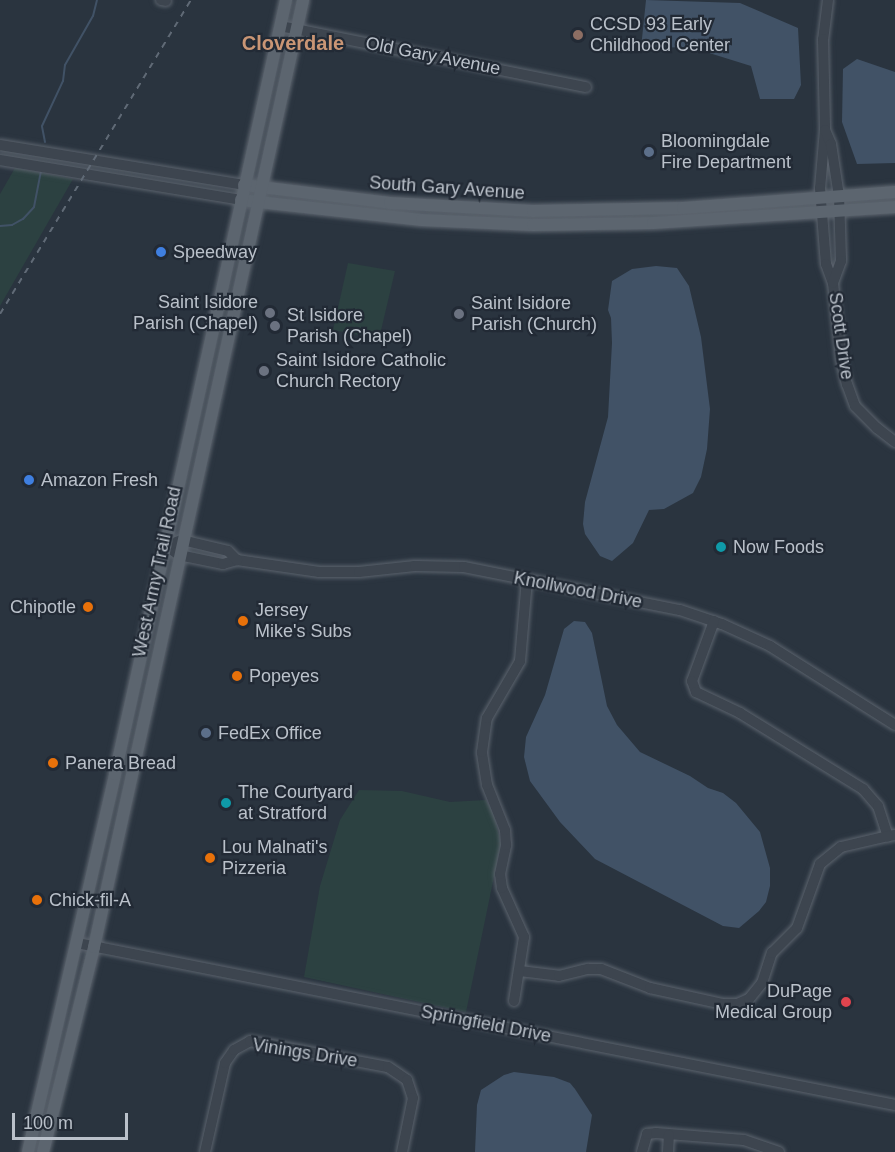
<!DOCTYPE html>
<style>
body{margin:0}
#map{position:relative;width:895px;height:1152px;overflow:hidden;background:#2a343f;font-family:Arial,sans-serif}
div>[style]{position:absolute}
.green>*{inset:0;background:#2c4141}
.water>*{inset:0;background:#415266}
.stream>*{height:2px;margin:-1px;padding:0 1px;transform-origin:1px;border-radius:1px;background:#415266}
.roads{filter:drop-shadow(0 0 2px #5b636d) drop-shadow(0 0 2px #5b636d)}
.minor>*{height:10px;margin:-5px;padding:0 5px;transform-origin:5px;border-radius:5px;background:#3d454f}
.major>*{height:12px;margin:-6px;padding:0 6px;transform-origin:6px;border-radius:6px;background:#5c656f}
.rail>*{height:2px;margin-top:-1px;transform-origin:0;background:repeating-linear-gradient(90deg,#606a76 0 6px,transparent 0 12px)}
.dots>*{width:16px;height:16px;translate:-50% -50%;box-sizing:border-box;border:3px solid #222a35;border-radius:50%}
span{translate:-50% -50%;white-space:nowrap;text-align:center;line-height:1.15;-webkit-text-stroke:4.5px #222a35;paint-order:stroke}
.poi-label{font-size:18px;color:#bac1ca}
.left{translate:0 -50%;text-align:left}
.right{translate:-100% -50%;text-align:right}
.street-label{font-size:18px;color:#bac1ca}
.neighbourhood-label{font-size:20px;color:#ca9675;font-weight:700}
.scale{position:absolute;left:12px;top:1113px;width:116px;height:27px;box-sizing:border-box;border:3px solid #bac1ca;border-top:0;padding-left:8px;font-size:18px;line-height:21px;white-space:nowrap;color:#bac1ca;-webkit-text-stroke:4px #222a35;paint-order:stroke}
</style>
<div id="map">
<div class="green">
<i style="clip-path:polygon(15px 168px,73px 179px,0 306px,0 194px)"></i>
<i style="clip-path:polygon(348px 263px,395px 271px,379px 339px,333px 330px)"></i>
<i style="clip-path:polygon(359px 790px,402px 791px,450px 802px,486px 800px,493px 812px,501px 843px,466px 1012px,304px 977px,320px 886px,340px 820px)"></i>
</div>
<div class="water">
<i style="clip-path:polygon(646px 0,740px 3px,798px 28px,801px 85px,794px 99px,760px 99px,751px 66px,690px 47px,641px 48px)"></i>
<i style="clip-path:polygon(857px 59px,895px 72px,895px 163px,857px 164px,842px 122px,843px 69px)"></i>
<i style="clip-path:polygon(656px 266px,677px 268px,689px 286px,701px 337px,710px 409px,707px 449px,701px 477px,693px 493px,664px 509px,649px 510px,633px 543px,612px 561px,600px 556px,585px 534px,583px 524px,585px 502px,608px 417px,612px 343px,611px 318px,608px 310px,612px 281px,632px 269px)"></i>
<i style="clip-path:polygon(574px 621px,585px 622px,592px 633px,607px 706px,617px 725px,640px 752px,690px 776px,708px 788px,723px 793px,736px 803px,760px 832px,770px 868px,770px 886px,766px 902px,759px 911px,739px 928px,723px 926px,595px 859px,560px 822px,530px 781px,524px 757px,526px 737px,545px 695px,564px 629px)"></i>
<i style="clip-path:polygon(514px 1072px,554px 1077px,570px 1083px,575px 1089px,592px 1115px,586px 1152px,475px 1152px,477px 1105px,481px 1090px,504px 1075px)"></i>
</div>
<div class="stream">
<i style="left:45px;top:142px;width:16px;rotate:-101deg"></i>
<i style="left:42px;top:126px;width:50px;rotate:-65deg"></i>
<i style="left:63px;top:81px;width:16px;rotate:-83deg"></i>
<i style="left:65px;top:65px;width:56px;rotate:-60.3deg"></i>
<i style="left:93px;top:16px;width:16px;rotate:-76deg"></i>
<i style="left:0;top:226px;width:12px;rotate:-5deg"></i>
<i style="left:12px;top:225px;width:13px;rotate:-29deg"></i>
<i style="left:23px;top:219px;width:16px;rotate:-47deg"></i>
<i style="left:34px;top:207px;width:37px;rotate:-79deg"></i>
</div>
<div class="roads">
<div class="minor">
<i style="left:161px;top:0;width:5px;rotate:11deg"></i>
<i style="left:828px;top:0;width:39px;rotate:97deg"></i>
<i style="left:823px;top:39px;width:91px;rotate:88.7deg"></i>
<i style="left:825px;top:130px;width:58px;rotate:94.9deg"></i>
<i style="left:820px;top:188px;width:76px;rotate:85.5deg"></i>
<i style="left:826px;top:264px;width:20px;rotate:70deg"></i>
<i style="left:833px;top:283px;width:76px;rotate:84deg"></i>
<i style="left:841px;top:359px;width:26px;rotate:77deg"></i>
<i style="left:847px;top:384px;width:23px;rotate:70deg"></i>
<i style="left:855px;top:406px;width:31px;rotate:45deg"></i>
<i style="left:877px;top:428px;width:23px;rotate:38deg"></i>
<i style="left:280px;top:26px;width:312px;rotate:11.3deg"></i>
<i style="left:825px;top:130px;width:15px;rotate:67deg"></i>
<i style="left:831px;top:144px;width:53px;rotate:81.3deg"></i>
<i style="left:839px;top:196px;width:65px;rotate:88.2deg"></i>
<i style="left:841px;top:261px;width:23px;rotate:110deg"></i>
<i style="left:0;top:145px;width:247px;rotate:9.3deg"></i>
<i style="left:0;top:160px;width:244px;rotate:9.4deg"></i>
<i style="left:166px;top:546px;width:16px;rotate:35deg"></i>
<i style="left:179px;top:555px;width:45px;rotate:11.6deg"></i>
<i style="left:223px;top:564px;width:15px;rotate:-16deg"></i>
<i style="left:237px;top:560px;width:83px;rotate:8.3deg"></i>
<i style="left:319px;top:572px;width:40px"></i>
<i style="left:359px;top:572px;width:56px;rotate:-6.1deg"></i>
<i style="left:415px;top:566px;width:49px;rotate:1.2deg"></i>
<i style="left:464px;top:567px;width:220px;rotate:11.3deg"></i>
<i style="left:680px;top:610px;width:44px;rotate:18.4deg"></i>
<i style="left:722px;top:624px;width:53px;rotate:24.6deg"></i>
<i style="left:770px;top:646px;width:148px;rotate:32.3deg"></i>
<i style="left:166px;top:546px;width:17px;rotate:-21deg"></i>
<i style="left:182px;top:540px;width:47px;rotate:13.4deg"></i>
<i style="left:228px;top:551px;width:13px;rotate:45deg"></i>
<i style="left:714px;top:621px;width:64px;rotate:110.1deg"></i>
<i style="left:692px;top:681px;width:12px;rotate:70deg"></i>
<i style="left:696px;top:692px;width:49px;rotate:25.5deg"></i>
<i style="left:740px;top:713px;width:145px;rotate:31.7deg"></i>
<i style="left:863px;top:789px;width:23px;rotate:49deg"></i>
<i style="left:878px;top:806px;width:32px;rotate:72deg"></i>
<i style="left:888px;top:836px;width:7px;rotate:-8deg"></i>
<i style="left:77px;top:943px;width:834px;rotate:11.2deg"></i>
<i style="left:520px;top:971px;width:39px;rotate:7deg"></i>
<i style="left:559px;top:976px;width:30px;rotate:-14deg"></i>
<i style="left:588px;top:969px;width:13px"></i>
<i style="left:601px;top:969px;width:53px;rotate:21.2deg"></i>
<i style="left:650px;top:988px;width:75px;rotate:12.4deg"></i>
<i style="left:723px;top:1004px;width:14px"></i>
<i style="left:737px;top:1004px;width:13px;rotate:-23deg"></i>
<i style="left:749px;top:999px;width:21px;rotate:-51deg"></i>
<i style="left:762px;top:983px;width:32px;rotate:-72deg"></i>
<i style="left:772px;top:953px;width:35px;rotate:-45deg"></i>
<i style="left:797px;top:928px;width:68px;rotate:-70.2deg"></i>
<i style="left:820px;top:864px;width:27px;rotate:-39deg"></i>
<i style="left:841px;top:847px;width:48px;rotate:-13.2deg"></i>
<i style="left:514px;top:1001px;width:65px;rotate:-81.1deg"></i>
<i style="left:524px;top:937px;width:54px;rotate:-114.2deg"></i>
<i style="left:502px;top:888px;width:14px;rotate:-98deg"></i>
<i style="left:500px;top:874px;width:30px;rotate:-78deg"></i>
<i style="left:506px;top:845px;width:15px;rotate:-94deg"></i>
<i style="left:505px;top:830px;width:48px;rotate:-111.8deg"></i>
<i style="left:487px;top:785px;width:33px;rotate:-99deg"></i>
<i style="left:482px;top:752px;width:34px;rotate:-82deg"></i>
<i style="left:487px;top:718px;width:66px;rotate:-59.9deg"></i>
<i style="left:520px;top:661px;width:81px;rotate:-85.1deg"></i>
<i style="left:205px;top:1152px;width:91px;rotate:-77.3deg"></i>
<i style="left:225px;top:1063px;width:16px;rotate:-55deg"></i>
<i style="left:234px;top:1050px;width:18px;rotate:-29deg"></i>
<i style="left:250px;top:1041px;width:140px;rotate:10.7deg"></i>
<i style="left:388px;top:1067px;width:23px;rotate:34deg"></i>
<i style="left:407px;top:1080px;width:19px;rotate:72deg"></i>
<i style="left:413px;top:1098px;width:55px;rotate:101.5deg"></i>
<i style="left:642px;top:1152px;width:19px;rotate:-74deg"></i>
<i style="left:647px;top:1134px;width:9px;rotate:-6deg"></i>
<i style="left:656px;top:1133px;width:88px;rotate:4.5deg"></i>
<i style="left:744px;top:1140px;width:37px;rotate:19deg"></i>
<i style="left:668px;top:1152px;width:17px;rotate:-87deg"></i>
</div>
<div class="major">
<i style="left:244px;top:185px;width:147px;rotate:7deg"></i>
<i style="left:390px;top:203px;width:143px;rotate:3.2deg"></i>
<i style="left:533px;top:211px;width:150px;rotate:-1.1deg"></i>
<i style="left:683px;top:208px;width:213px;rotate:-4.3deg"></i>
<i style="left:241px;top:200px;width:182px;rotate:6.3deg"></i>
<i style="left:422px;top:220px;width:111px;rotate:2.6deg"></i>
<i style="left:533px;top:225px;width:120px;rotate:-1deg"></i>
<i style="left:653px;top:223px;width:243px;rotate:-3.8deg"></i>
<i style="left:28px;top:1152px;width:388px;rotate:-77deg"></i>
<i style="left:115px;top:774px;width:793px;rotate:-77.54deg"></i>
<i style="left:43px;top:1152px;width:211px;rotate:-76deg"></i>
<i style="left:94px;top:947px;width:970px;rotate:-77.55deg"></i>
</div>
</div>
<div class="rail">
<i style="left:0;top:314px;width:368px;rotate:-58.7deg"></i>
</div>
<div class="dots">
<i style="left:578px;top:35px;background:#8d6e63"></i>
<i style="left:649px;top:152px;background:#5c6f8a"></i>
<i style="left:161px;top:252px;background:#3f7fe0"></i>
<i style="left:270px;top:313px;background:#6b7280"></i>
<i style="left:459px;top:314px;background:#6b7280"></i>
<i style="left:275px;top:326px;background:#6b7280"></i>
<i style="left:264px;top:371px;background:#6b7280"></i>
<i style="left:29px;top:480px;background:#3f7fe0"></i>
<i style="left:721px;top:547px;background:#0f9aa8"></i>
<i style="left:88px;top:607px;background:#e8710a"></i>
<i style="left:243px;top:621px;background:#e8710a"></i>
<i style="left:237px;top:676px;background:#e8710a"></i>
<i style="left:206px;top:733px;background:#5c6f8a"></i>
<i style="left:53px;top:763px;background:#e8710a"></i>
<i style="left:226px;top:803px;background:#0f9aa8"></i>
<i style="left:210px;top:858px;background:#e8710a"></i>
<i style="left:37px;top:900px;background:#e8710a"></i>
<i style="left:846px;top:1002px;background:#e0444e"></i>
</div>
<div class="poi-label">
<span class="left" style="left:590px;top:35px">CCSD 93 Early<br>Childhood Center</span>
<span class="left" style="left:661px;top:152px">Bloomingdale<br>Fire Department</span>
<span class="left" style="left:173px;top:252px">Speedway</span>
<span class="right" style="left:258px;top:313px">Saint Isidore<br>Parish (Chapel)</span>
<span class="left" style="left:471px;top:314px">Saint Isidore<br>Parish (Church)</span>
<span class="left" style="left:287px;top:326px">St Isidore<br>Parish (Chapel)</span>
<span class="left" style="left:276px;top:371px">Saint Isidore Catholic<br>Church Rectory</span>
<span class="left" style="left:41px;top:480px">Amazon Fresh</span>
<span class="left" style="left:733px;top:547px">Now Foods</span>
<span class="right" style="left:76px;top:607px">Chipotle</span>
<span class="left" style="left:255px;top:621px">Jersey<br>Mike's Subs</span>
<span class="left" style="left:249px;top:676px">Popeyes</span>
<span class="left" style="left:218px;top:733px">FedEx Office</span>
<span class="left" style="left:65px;top:763px">Panera Bread</span>
<span class="left" style="left:238px;top:803px">The Courtyard<br>at Stratford</span>
<span class="left" style="left:222px;top:858px">Lou Malnati's<br>Pizzeria</span>
<span class="left" style="left:49px;top:900px">Chick-fil-A</span>
<span class="right" style="left:832px;top:1002px">DuPage<br>Medical Group</span>
</div>
<div class="street-label">
<span style="left:433px;top:56px;rotate:11deg">Old Gary Avenue</span>
<span style="left:447px;top:188px;rotate:4deg">South Gary Avenue</span>
<span style="left:841px;top:336px;rotate:82deg">Scott Drive</span>
<span style="left:157px;top:572px;rotate:-78deg">West Army Trail Road</span>
<span style="left:578px;top:590px;rotate:11deg">Knollwood Drive</span>
<span style="left:486px;top:1024px;rotate:11deg">Springfield Drive</span>
<span style="left:305px;top:1053px;rotate:9deg">Vinings Drive</span>
</div>
<div class="neighbourhood-label">
<span style="left:293px;top:43px">Cloverdale</span>
</div>
<div class="scale">100 m</div>
</div>
